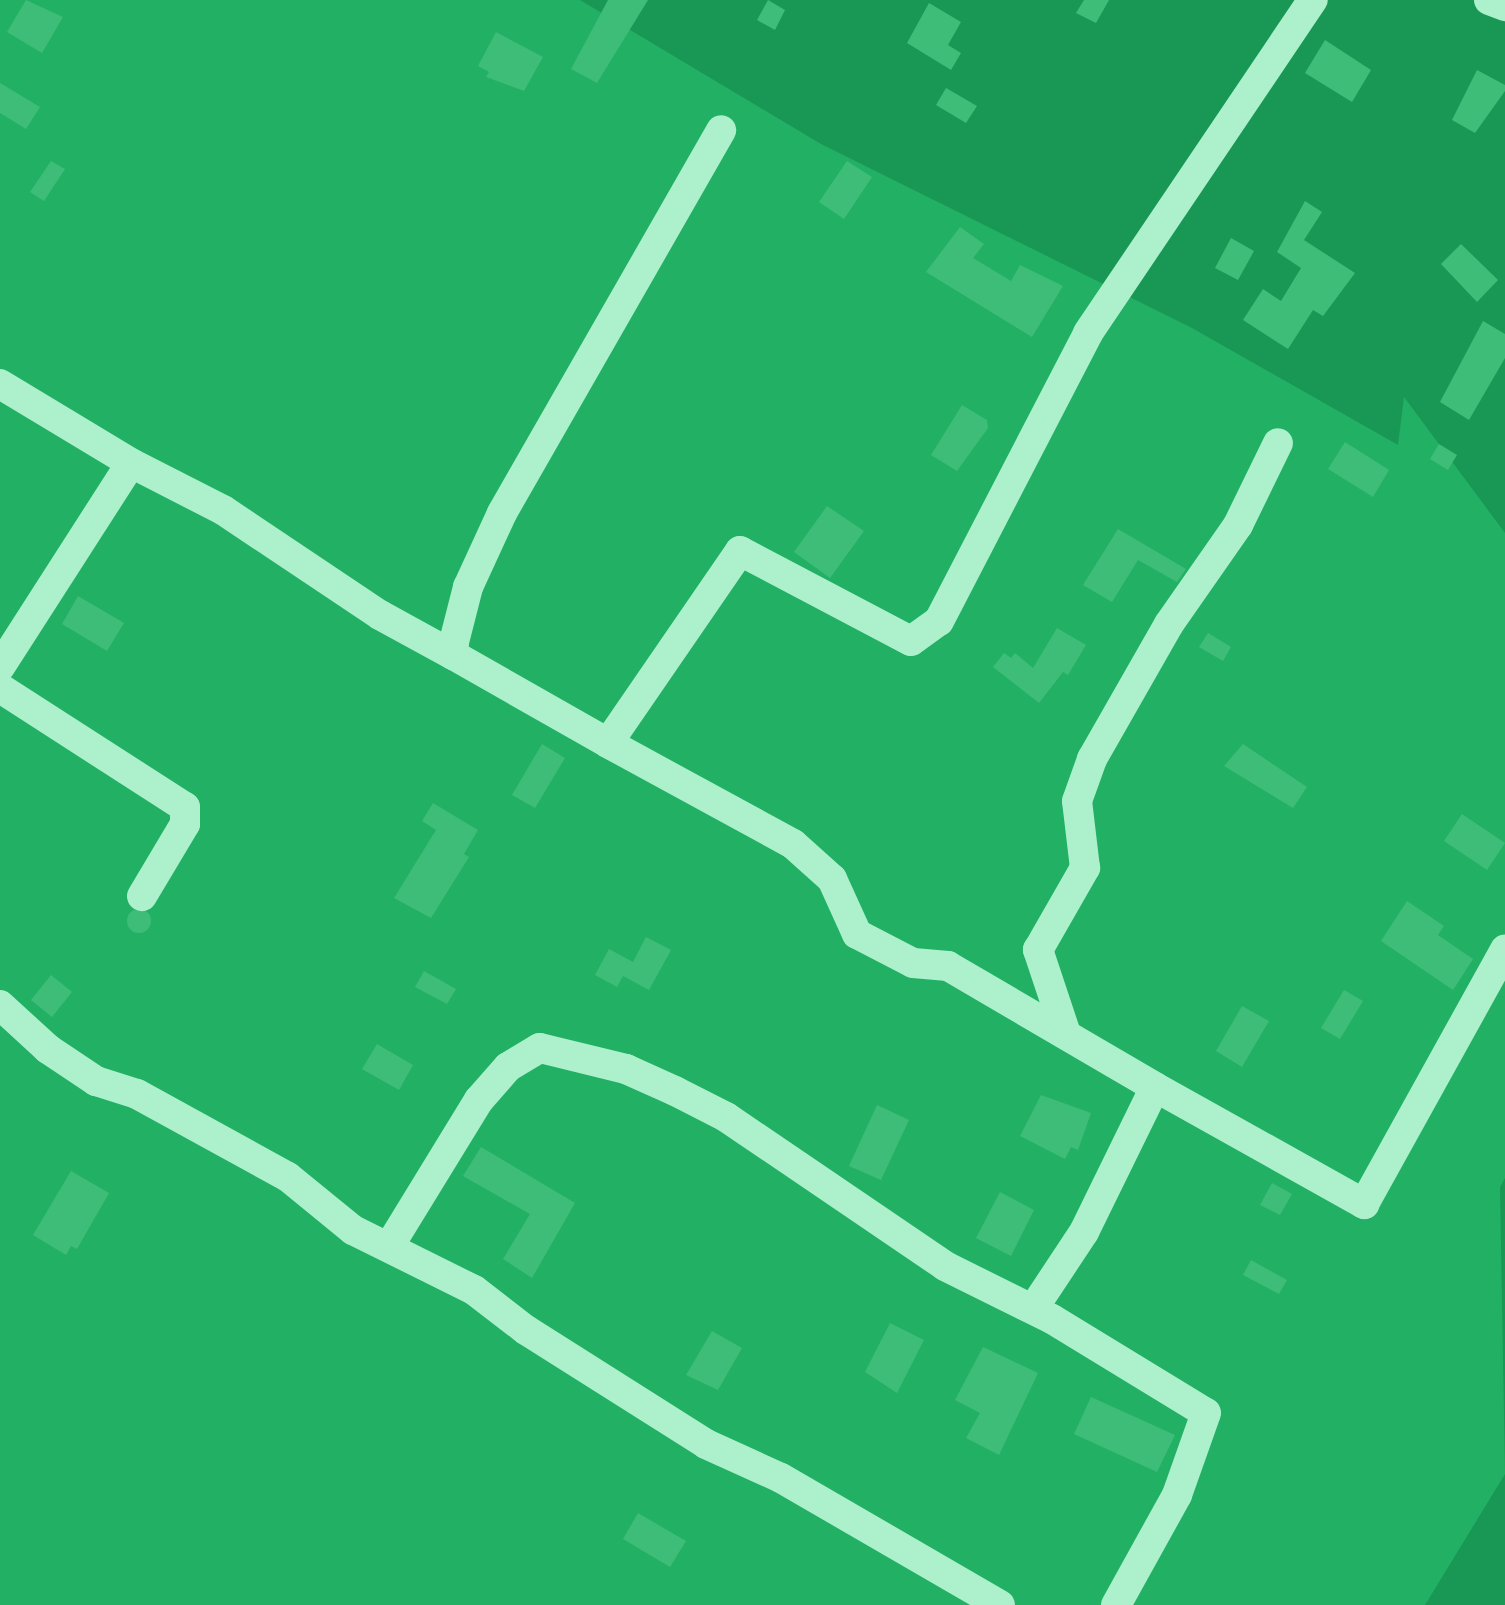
<!DOCTYPE html>
<style>
body{margin:0}
#map{position:relative;width:1505px;height:1605px;overflow:hidden;background:#199855;font-family:Ubuntu,sans-serif}
div>[style]{position:absolute}
.green>*{inset:0;background:#22b164}
.building>*{inset:0;background:#3ebd79}
.round{border-radius:50%}
.minor>*{height:30px;margin:-15px;padding:0 15px;transform-origin:15px;border-radius:15px;background:#adf1cc}
span{translate:-50% -50%;white-space:nowrap;text-align:center;line-height:1.15;-webkit-text-stroke:8px #199855;paint-order:stroke}
</style>
<div id="map">
<div class="green">
<i style="clip-path:polygon(0 0,580px 0,821px 144px,1192px 328px,1398px 445px,1404px 397px,1505px 533px,1505px 1178px,1500px 1187px,1505px 1474px,1425px 1605px,0 1605px)"></i>
</div>
<div class="building">
<i style="clip-path:polygon(26px 0,63px 17px,42px 53px,7px 32px)"></i>
<i style="clip-path:polygon(608px 0,648px 0,597px 83px,571px 69px)"></i>
<i style="clip-path:polygon(768px 0,785px 10px,775px 30px,757px 20px)"></i>
<i style="clip-path:polygon(1084px 0,1109px 0,1096px 23px,1076px 13px)"></i>
<i style="clip-path:polygon(929px 3px,961px 22px,948px 45px,961px 53px,951px 70px,907px 43px)"></i>
<i style="clip-path:polygon(496px 32px,543px 57px,524px 91px,486px 77px,489px 72px,478px 66px)"></i>
<i style="clip-path:polygon(1325px 40px,1371px 70px,1352px 102px,1305px 73px)"></i>
<i style="clip-path:polygon(1477px 70px,1505px 85px,1505px 91px,1475px 133px,1452px 120px)"></i>
<i style="clip-path:polygon(0 83px,40px 107px,26px 129px,0 113px)"></i>
<i style="clip-path:polygon(946px 88px,977px 106px,966px 123px,936px 105px)"></i>
<i style="clip-path:polygon(51px 161px,65px 169px,44px 201px,30px 192px)"></i>
<i style="clip-path:polygon(847px 161px,872px 177px,844px 219px,819px 202px)"></i>
<i style="clip-path:polygon(1305px 201px,1322px 212px,1304px 240px,1355px 273px,1323px 316px,1313px 310px,1288px 349px,1243px 320px,1263px 289px,1281px 301px,1301px 268px,1277px 252px)"></i>
<i style="clip-path:polygon(960px 227px,984px 244px,973px 258px,1011px 281px,1020px 265px,1063px 286px,1032px 337px,926px 272px)"></i>
<i style="clip-path:polygon(1231px 238px,1254px 251px,1238px 280px,1215px 268px)"></i>
<i style="clip-path:polygon(1461px 244px,1498px 280px,1477px 302px,1441px 264px)"></i>
<i style="clip-path:polygon(1483px 321px,1505px 334px,1505px 358px,1469px 420px,1440px 402px)"></i>
<i style="clip-path:polygon(962px 405px,987px 420px,988px 428px,957px 471px,931px 455px)"></i>
<i style="clip-path:polygon(1345px 442px,1389px 470px,1373px 497px,1328px 469px)"></i>
<i style="clip-path:polygon(1439px 444px,1457px 455px,1448px 470px,1430px 459px)"></i>
<i style="clip-path:polygon(827px 506px,864px 531px,830px 578px,794px 552px)"></i>
<i style="clip-path:polygon(1118px 529px,1186px 569px,1177px 582px,1138px 560px,1112px 602px,1083px 585px)"></i>
<i style="clip-path:polygon(78px 596px,124px 623px,107px 651px,62px 624px)"></i>
<i style="clip-path:polygon(1057px 628px,1086px 645px,1068px 675px,1063px 672px,1039px 703px,993px 667px,1004px 653px,1011px 658px,1015px 653px,1033px 668px)"></i>
<i style="clip-path:polygon(1208px 633px,1231px 647px,1223px 661px,1199px 647px)"></i>
<i style="clip-path:polygon(542px 744px,565px 758px,535px 808px,512px 795px)"></i>
<i style="clip-path:polygon(1243px 744px,1307px 787px,1293px 808px,1224px 766px)"></i>
<i style="clip-path:polygon(433px 803px,478px 830px,464px 854px,469px 857px,431px 918px,394px 898px,436px 830px,422px 821px)"></i>
<i style="clip-path:polygon(1462px 814px,1505px 843px,1487px 870px,1444px 841px)"></i>
<i style="clip-path:polygon(1407px 901px,1444px 926px,1438px 935px,1473px 959px,1453px 990px,1381px 941px)"></i>
<i class="round" style="left:127px;top:909px;width:24px;height:24px"></i>
<i style="clip-path:polygon(646px 937px,671px 950px,649px 990px,623px 976px,617px 987px,595px 975px,609px 949px,633px 962px)"></i>
<i style="clip-path:polygon(424px 971px,456px 989px,447px 1004px,415px 987px)"></i>
<i style="clip-path:polygon(51px 975px,72px 992px,52px 1017px,31px 1000px)"></i>
<i style="clip-path:polygon(1344px 990px,1363px 1001px,1340px 1039px,1321px 1028px)"></i>
<i style="clip-path:polygon(1242px 1006px,1269px 1021px,1242px 1067px,1216px 1051px)"></i>
<i style="clip-path:polygon(377px 1044px,413px 1065px,399px 1090px,362px 1069px)"></i>
<i style="clip-path:polygon(1041px 1095px,1091px 1113px,1078px 1150px,1071px 1147px,1065px 1159px,1020px 1136px)"></i>
<i style="clip-path:polygon(877px 1105px,909px 1120px,881px 1180px,849px 1166px)"></i>
<i style="clip-path:polygon(481px 1147px,575px 1203px,532px 1278px,503px 1259px,530px 1214px,463px 1176px)"></i>
<i style="clip-path:polygon(71px 1171px,109px 1193px,77px 1249px,71px 1246px,66px 1255px,33px 1235px)"></i>
<i style="clip-path:polygon(1272px 1183px,1292px 1194px,1280px 1215px,1260px 1205px)"></i>
<i style="clip-path:polygon(1000px 1192px,1034px 1210px,1011px 1256px,976px 1238px)"></i>
<i style="clip-path:polygon(1251px 1260px,1287px 1280px,1279px 1294px,1243px 1275px)"></i>
<i style="clip-path:polygon(890px 1323px,924px 1340px,897px 1393px,865px 1372px)"></i>
<i style="clip-path:polygon(712px 1331px,742px 1348px,718px 1390px,686px 1375px)"></i>
<i style="clip-path:polygon(983px 1347px,1038px 1373px,999px 1455px,966px 1438px,980px 1413px,955px 1400px)"></i>
<i style="clip-path:polygon(1091px 1397px,1175px 1435px,1157px 1472px,1074px 1434px)"></i>
<i style="clip-path:polygon(638px 1513px,686px 1541px,670px 1567px,623px 1539px)"></i>
</div>
<div class="minor">
<i style="left:1489px;top:0;width:17px;rotate:21deg"></i>
<i style="left:0;top:384px;width:153px;rotate:31.1deg"></i>
<i style="left:0;top:667px;width:242px;rotate:-57.3deg"></i>
<i style="left:131px;top:463px;width:103px;rotate:27.1deg"></i>
<i style="left:223px;top:510px;width:189px;rotate:33.8deg"></i>
<i style="left:380px;top:615px;width:83px;rotate:28.7deg"></i>
<i style="left:0;top:688px;width:220px;rotate:32.8deg"></i>
<i style="left:185px;top:807px;width:17px;rotate:90deg"></i>
<i style="left:185px;top:824px;width:84px;rotate:120.8deg"></i>
<i style="left:608px;top:743px;width:178px;rotate:-150.4deg"></i>
<i style="left:453px;top:655px;width:13px;rotate:-86deg"></i>
<i style="left:454px;top:642px;width:57px;rotate:-75.7deg"></i>
<i style="left:468px;top:587px;width:81px;rotate:-65.3deg"></i>
<i style="left:502px;top:513px;width:441px;rotate:-60.2deg"></i>
<i style="left:0;top:1005px;width:65px;rotate:42.5deg"></i>
<i style="left:48px;top:1049px;width:58px;rotate:33.7deg"></i>
<i style="left:96px;top:1081px;width:43px;rotate:17.6deg"></i>
<i style="left:137px;top:1094px;width:172px;rotate:28.8deg"></i>
<i style="left:288px;top:1177px;width:84px;rotate:39.2deg"></i>
<i style="left:353px;top:1230px;width:135px;rotate:26.4deg"></i>
<i style="left:474px;top:1290px;width:66px;rotate:37.6deg"></i>
<i style="left:526px;top:1330px;width:213px;rotate:32.3deg"></i>
<i style="left:706px;top:1444px;width:82px;rotate:24.4deg"></i>
<i style="left:781px;top:1478px;width:253px;rotate:30.1deg"></i>
<i style="left:1066px;top:1034px;width:89px;rotate:-108.4deg"></i>
<i style="left:1038px;top:950px;width:95px;rotate:-60.2deg"></i>
<i style="left:1085px;top:868px;width:67px;rotate:-96.8deg"></i>
<i style="left:1077px;top:801px;width:45px;rotate:-70.3deg"></i>
<i style="left:1092px;top:759px;width:155px;rotate:-60.3deg"></i>
<i style="left:1169px;top:624px;width:121px;rotate:-55.1deg"></i>
<i style="left:1238px;top:525px;width:91px;rotate:-64deg"></i>
<i style="left:1155px;top:1087px;width:240px;rotate:29.2deg"></i>
<i style="left:1364px;top:1204px;width:291px;rotate:-61deg"></i>
<i style="left:390px;top:1245px;width:170px;rotate:-58.5deg"></i>
<i style="left:479px;top:1100px;width:44px;rotate:-48.7deg"></i>
<i style="left:508px;top:1067px;width:37px;rotate:-31deg"></i>
<i style="left:540px;top:1048px;width:89px;rotate:13.7deg"></i>
<i style="left:626px;top:1069px;width:54px;rotate:24.2deg"></i>
<i style="left:675px;top:1091px;width:57px;rotate:27deg"></i>
<i style="left:726px;top:1117px;width:265px;rotate:34.2deg"></i>
<i style="left:945px;top:1266px;width:119px;rotate:26.4deg"></i>
<i style="left:1052px;top:1319px;width:180px;rotate:31.4deg"></i>
<i style="left:1206px;top:1413px;width:87px;rotate:109.5deg"></i>
<i style="left:1177px;top:1495px;width:126px;rotate:119deg"></i>
<i style="left:1033px;top:1309px;width:92px;rotate:-56.5deg"></i>
<i style="left:1084px;top:1232px;width:161px;rotate:-63.9deg"></i>
<i style="left:1155px;top:1087px;width:240px;rotate:-149.7deg"></i>
<i style="left:948px;top:966px;width:35px;rotate:-175deg"></i>
<i style="left:913px;top:963px;width:63px;rotate:-152.6deg"></i>
<i style="left:857px;top:934px;width:60px;rotate:-114.4deg"></i>
<i style="left:832px;top:879px;width:52px;rotate:-138.1deg"></i>
<i style="left:793px;top:844px;width:211px;rotate:-151.4deg"></i>
<i style="left:608px;top:743px;width:233px;rotate:-55.5deg"></i>
<i style="left:740px;top:551px;width:193px;rotate:27.8deg"></i>
<i style="left:911px;top:641px;width:34px;rotate:-36deg"></i>
<i style="left:939px;top:621px;width:324px;rotate:-62.6deg"></i>
<i style="left:1088px;top:333px;width:402px;rotate:-56deg"></i>
</div>
</div>
